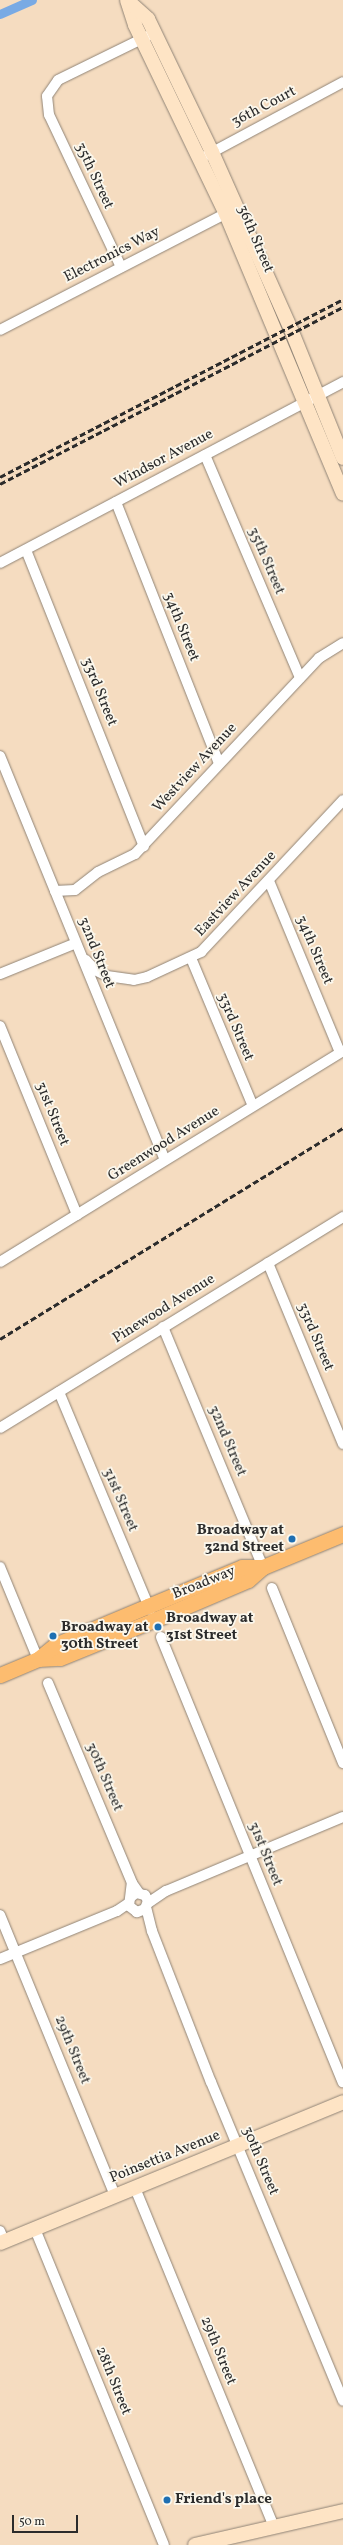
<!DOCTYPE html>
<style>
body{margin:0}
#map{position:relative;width:343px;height:2545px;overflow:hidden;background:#f5dcc0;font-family:Vollkorn,serif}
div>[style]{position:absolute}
.canal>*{height:9px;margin:-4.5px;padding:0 4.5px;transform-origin:4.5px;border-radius:4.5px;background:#79aae4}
.roads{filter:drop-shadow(0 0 1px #908476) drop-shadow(0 0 1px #908476)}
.street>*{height:10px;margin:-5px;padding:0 5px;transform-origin:5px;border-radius:5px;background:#fff}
.secondary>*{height:14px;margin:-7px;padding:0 7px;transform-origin:7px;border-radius:7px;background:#fee4c5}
.primary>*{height:15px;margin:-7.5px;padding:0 7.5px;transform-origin:7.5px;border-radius:7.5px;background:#fdbc6f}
.rail>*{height:2.5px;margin-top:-1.25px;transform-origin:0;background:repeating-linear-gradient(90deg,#2b2b2b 0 6px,transparent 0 9px)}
.dots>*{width:11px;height:11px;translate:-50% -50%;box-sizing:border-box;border:2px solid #fbf7ec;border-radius:50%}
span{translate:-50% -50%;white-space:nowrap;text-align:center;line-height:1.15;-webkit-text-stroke:3.5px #fbf7ec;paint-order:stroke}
.street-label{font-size:15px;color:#2b2b2b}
.poi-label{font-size:15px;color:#2b2b2b;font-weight:700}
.right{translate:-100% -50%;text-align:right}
.left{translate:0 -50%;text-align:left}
.scale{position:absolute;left:12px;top:2515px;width:66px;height:18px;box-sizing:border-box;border:2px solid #2b2b2b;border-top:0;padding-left:5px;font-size:12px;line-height:14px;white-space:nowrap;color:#2b2b2b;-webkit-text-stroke:3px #fbf7ec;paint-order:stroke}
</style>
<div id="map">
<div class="canal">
<i style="left:0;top:14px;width:35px;rotate:-24deg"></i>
</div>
<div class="roads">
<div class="street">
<i style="left:207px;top:155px;width:154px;rotate:-28.2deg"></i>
<i style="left:121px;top:267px;width:168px;rotate:-115.3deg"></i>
<i style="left:49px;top:115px;width:19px;rotate:-96deg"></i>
<i style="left:47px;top:96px;width:19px;rotate:-55deg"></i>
<i style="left:58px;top:80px;width:100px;rotate:-26.1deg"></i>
<i style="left:0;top:330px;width:260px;rotate:-27.3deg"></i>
<i style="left:205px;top:455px;width:242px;rotate:66.9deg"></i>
<i style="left:116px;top:502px;width:281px;rotate:68.5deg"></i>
<i style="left:26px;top:550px;width:319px;rotate:68.3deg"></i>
<i style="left:0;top:563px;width:388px;rotate:-27.8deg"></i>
<i style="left:0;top:756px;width:436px;rotate:67.8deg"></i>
<i style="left:269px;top:881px;width:185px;rotate:67.5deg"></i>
<i style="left:55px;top:891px;width:20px;rotate:-3deg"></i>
<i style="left:75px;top:890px;width:29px;rotate:-38deg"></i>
<i style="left:98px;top:872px;width:41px;rotate:-25.9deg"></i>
<i style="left:135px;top:854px;width:269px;rotate:-46.8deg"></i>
<i style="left:319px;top:658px;width:28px;rotate:-32deg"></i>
<i style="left:191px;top:958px;width:160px;rotate:67.3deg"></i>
<i style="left:86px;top:960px;width:13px;rotate:48deg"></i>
<i style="left:95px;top:970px;width:13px;rotate:27deg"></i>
<i style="left:107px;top:976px;width:27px;rotate:8deg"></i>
<i style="left:134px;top:980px;width:13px;rotate:-13deg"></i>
<i style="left:147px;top:977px;width:60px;rotate:-24.8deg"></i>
<i style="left:201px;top:952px;width:208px;rotate:-46.9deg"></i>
<i style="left:0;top:974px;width:82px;rotate:-22.2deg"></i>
<i style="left:0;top:1026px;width:204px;rotate:67.8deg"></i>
<i style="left:0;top:1262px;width:403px;rotate:-31.6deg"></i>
<i style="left:268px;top:1263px;width:196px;rotate:67.5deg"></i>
<i style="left:163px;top:1327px;width:260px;rotate:67.4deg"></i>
<i style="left:59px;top:1392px;width:236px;rotate:67.3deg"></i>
<i style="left:0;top:1428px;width:403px;rotate:-31.6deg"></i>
<i style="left:0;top:1567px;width:100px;rotate:67.6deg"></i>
<i style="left:272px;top:1588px;width:189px;rotate:67.9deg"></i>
<i style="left:161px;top:1637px;width:481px;rotate:67.8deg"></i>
<i style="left:48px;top:1683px;width:217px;rotate:67.2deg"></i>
<i style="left:132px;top:1883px;width:12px;rotate:55deg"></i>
<i style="left:131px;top:1897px;width:6px;rotate:-39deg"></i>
<i style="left:136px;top:1893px;width:9px;rotate:13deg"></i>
<i style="left:145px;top:1895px;width:7px;rotate:63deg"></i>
<i style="left:148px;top:1901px;width:9px;rotate:111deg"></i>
<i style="left:145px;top:1909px;width:9px;rotate:159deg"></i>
<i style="left:137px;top:1912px;width:10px;rotate:-143deg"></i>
<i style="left:129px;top:1906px;width:23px;rotate:-83deg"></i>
<i style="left:148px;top:1903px;width:22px;rotate:-34deg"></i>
<i style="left:166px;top:1891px;width:192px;rotate:-22.7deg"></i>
<i style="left:146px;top:1907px;width:25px;rotate:76deg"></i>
<i style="left:152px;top:1931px;width:162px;rotate:68.7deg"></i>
<i style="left:211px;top:2082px;width:345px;rotate:67.5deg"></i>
<i style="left:0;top:1915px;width:304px;rotate:67.7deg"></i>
<i style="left:0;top:1959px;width:126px;rotate:-22.3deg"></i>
<i style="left:117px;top:1911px;width:14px;rotate:-34deg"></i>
<i style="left:135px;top:2188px;width:366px;rotate:67.7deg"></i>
<i style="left:35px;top:2229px;width:341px;rotate:67.8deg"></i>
<i style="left:0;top:2231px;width:11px;rotate:68deg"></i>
</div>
<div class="secondary">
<i style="left:127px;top:0;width:26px;rotate:72deg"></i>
<i style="left:135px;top:25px;width:210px;rotate:64.3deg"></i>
<i style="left:226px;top:214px;width:303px;rotate:67.3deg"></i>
<i style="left:128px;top:1px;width:27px;rotate:42deg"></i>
<i style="left:148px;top:19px;width:148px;rotate:64.3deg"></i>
<i style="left:212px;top:152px;width:192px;rotate:66deg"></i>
<i style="left:290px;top:327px;width:141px;rotate:68deg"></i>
<i style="left:0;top:2243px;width:371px;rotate:-22.3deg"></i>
<i style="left:195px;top:2545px;width:152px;rotate:-12.9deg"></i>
</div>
<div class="primary">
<i style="left:38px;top:1659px;width:22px;rotate:-3deg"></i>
<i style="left:60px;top:1658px;width:101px;rotate:-22deg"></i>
<i style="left:154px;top:1620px;width:102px;rotate:-23.1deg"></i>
<i style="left:248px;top:1580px;width:20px;rotate:-41deg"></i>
<i style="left:263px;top:1567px;width:87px;rotate:-22.4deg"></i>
<i style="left:0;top:1675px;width:41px;rotate:-22.8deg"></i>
<i style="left:38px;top:1659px;width:22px;rotate:-39deg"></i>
<i style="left:55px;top:1645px;width:101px;rotate:-22.8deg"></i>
<i style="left:148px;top:1606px;width:102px;rotate:-22.5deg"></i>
<i style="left:242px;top:1567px;width:21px"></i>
</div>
</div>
<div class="rail">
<i style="left:0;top:477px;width:386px;rotate:-27.4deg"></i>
<i style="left:0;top:484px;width:386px;rotate:-27.3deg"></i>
<i style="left:0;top:1339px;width:403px;rotate:-31.6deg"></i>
</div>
<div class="dots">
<i style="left:292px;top:1539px;background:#1f6fb2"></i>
<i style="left:158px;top:1627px;background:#1f6fb2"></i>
<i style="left:53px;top:1636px;background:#1f6fb2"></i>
<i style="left:167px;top:2500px;background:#1f6fb2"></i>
</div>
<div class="street-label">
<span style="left:264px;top:107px;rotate:-28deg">36th Court</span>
<span style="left:94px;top:176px;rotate:65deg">35th Street</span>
<span style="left:255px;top:239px;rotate:67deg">36th Street</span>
<span style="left:112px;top:255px;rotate:-27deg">Electronics Way</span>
<span style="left:164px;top:459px;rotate:-28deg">Windsor Avenue</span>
<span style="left:266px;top:561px;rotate:67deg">35th Street</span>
<span style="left:181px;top:627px;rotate:68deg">34th Street</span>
<span style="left:99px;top:692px;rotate:68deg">33rd Street</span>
<span style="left:195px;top:768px;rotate:-47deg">Westview Avenue</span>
<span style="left:236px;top:894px;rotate:-47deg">Eastview Avenue</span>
<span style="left:314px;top:950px;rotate:67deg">34th Street</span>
<span style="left:96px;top:953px;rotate:68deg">32nd Street</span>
<span style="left:235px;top:1027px;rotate:67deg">33rd Street</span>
<span style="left:52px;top:1114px;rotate:68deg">31st Street</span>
<span style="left:164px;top:1144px;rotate:-32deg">Greenwood Avenue</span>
<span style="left:164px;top:1309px;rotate:-32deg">Pinewood Avenue</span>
<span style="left:315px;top:1337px;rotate:67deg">33rd Street</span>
<span style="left:227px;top:1441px;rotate:67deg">32nd Street</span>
<span style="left:120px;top:1500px;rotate:67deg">31st Street</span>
<span style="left:204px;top:1583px;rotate:-22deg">Broadway</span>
<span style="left:104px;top:1777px;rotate:67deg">30th Street</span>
<span style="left:265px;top:1854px;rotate:68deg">31st Street</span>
<span style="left:72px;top:2050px;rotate:68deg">29th Street</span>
<span style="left:165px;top:2157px;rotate:-22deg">Poinsettia Avenue</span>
<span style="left:260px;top:2161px;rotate:67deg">30th Street</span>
<span style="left:218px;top:2351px;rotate:68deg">29th Street</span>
<span style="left:113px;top:2381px;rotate:68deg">28th Street</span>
</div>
<div class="poi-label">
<span class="right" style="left:284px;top:1539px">Broadway at<br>32nd Street</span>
<span class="left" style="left:166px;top:1627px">Broadway at<br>31st Street</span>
<span class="left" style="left:61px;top:1636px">Broadway at<br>30th Street</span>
<span class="left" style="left:175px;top:2500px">Friend's place</span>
</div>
<div class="scale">50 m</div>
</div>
